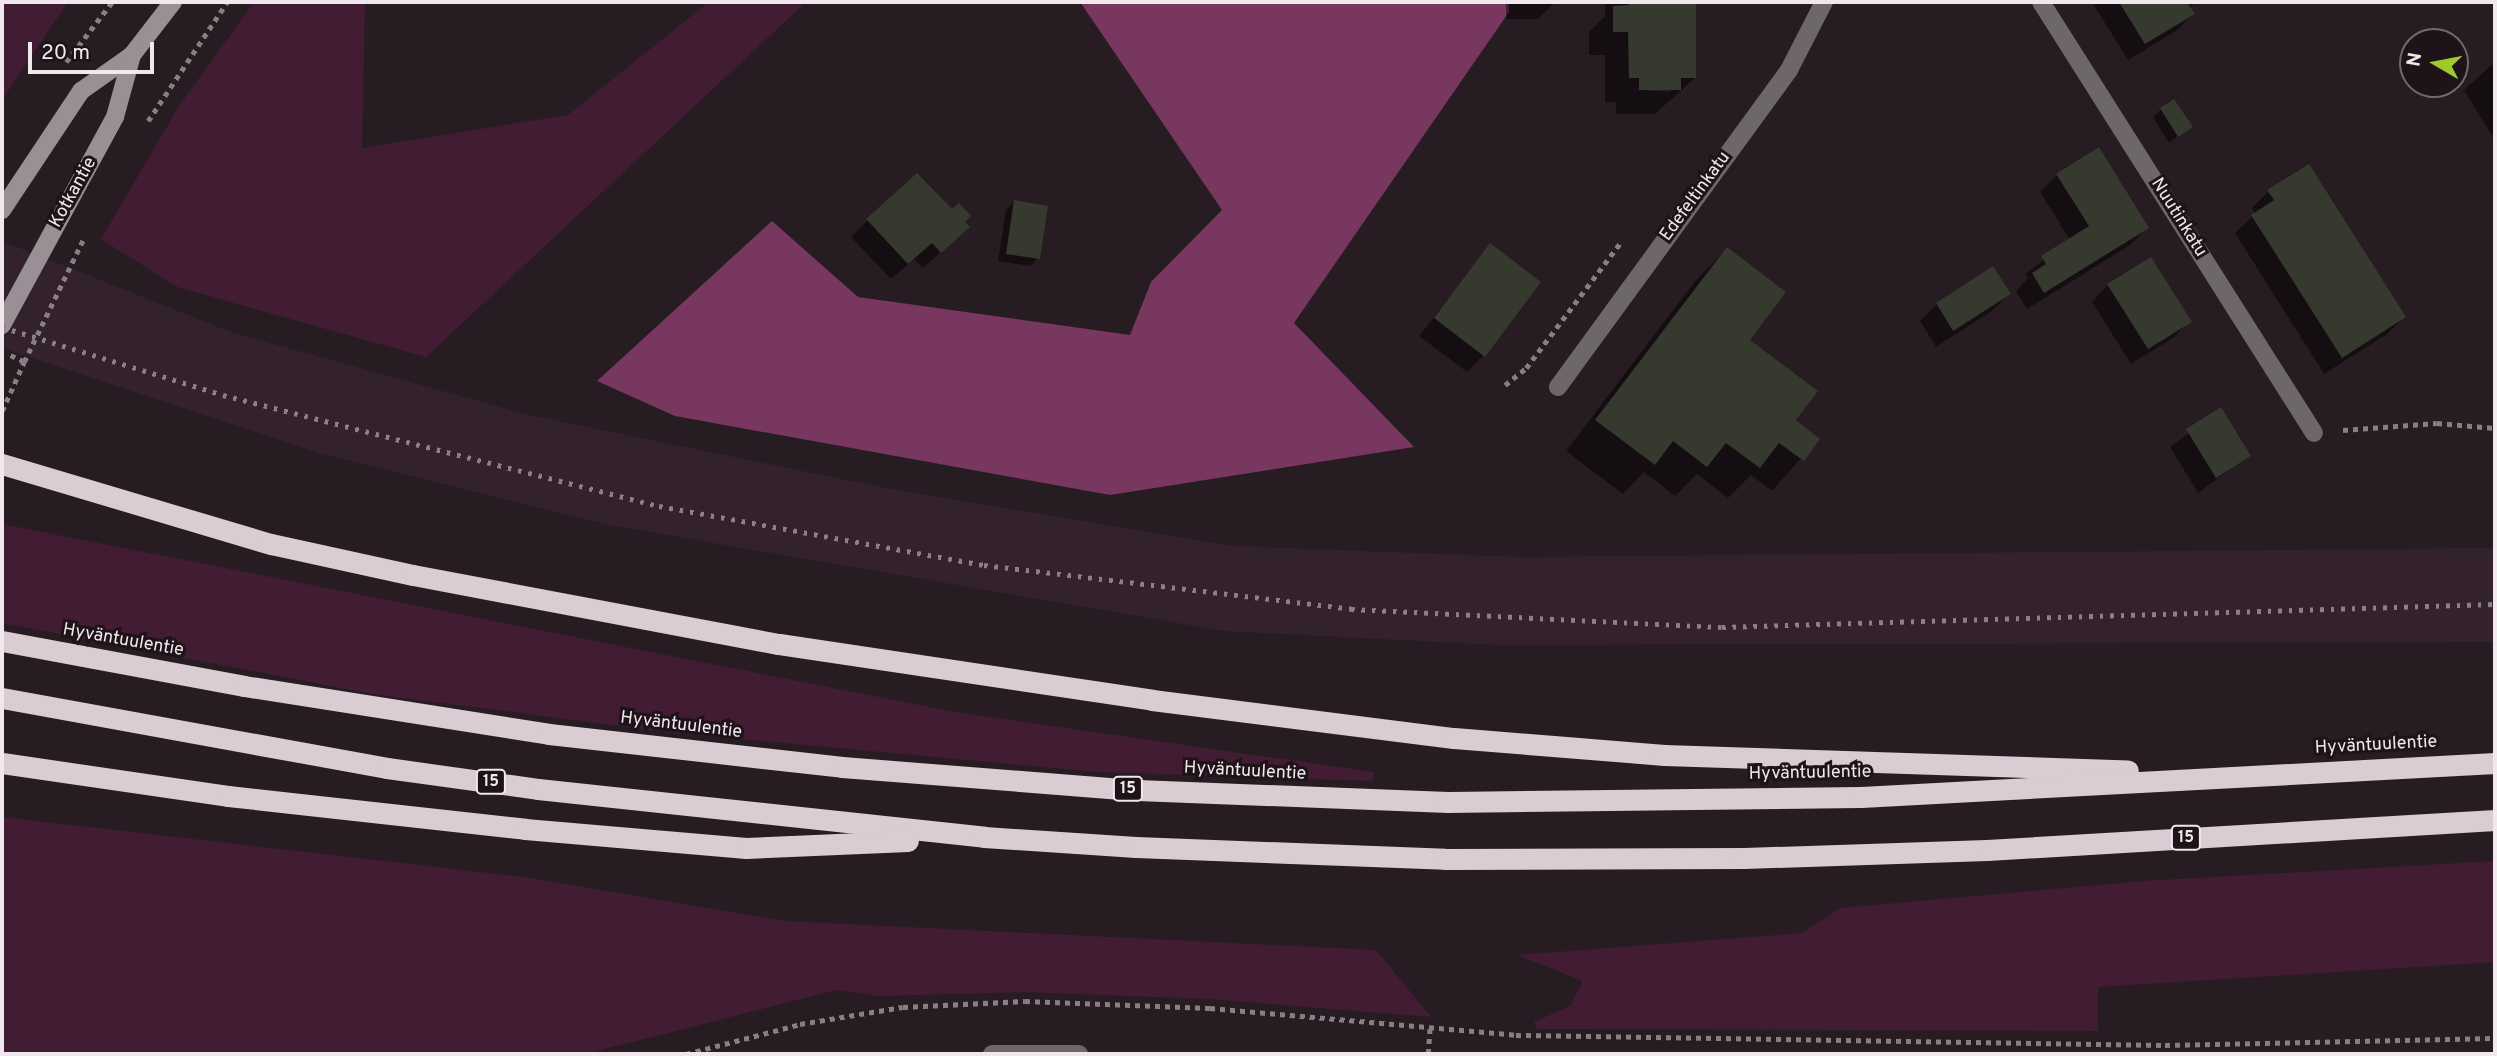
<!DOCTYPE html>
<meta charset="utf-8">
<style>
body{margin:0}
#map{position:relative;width:2497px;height:1056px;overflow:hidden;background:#271c22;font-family:Overpass,sans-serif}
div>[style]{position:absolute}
.built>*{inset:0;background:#33222b}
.green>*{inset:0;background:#421c33}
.forest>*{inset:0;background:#77375e}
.shadow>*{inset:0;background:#0007}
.building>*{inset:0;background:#35392e}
.path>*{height:4.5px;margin-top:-2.25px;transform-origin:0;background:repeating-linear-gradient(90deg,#887e83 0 5px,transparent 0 10px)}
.street>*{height:18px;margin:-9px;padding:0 9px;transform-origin:9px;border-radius:9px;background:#6d676a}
.secondary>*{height:18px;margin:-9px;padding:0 9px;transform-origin:9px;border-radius:9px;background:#998f94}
.highway>*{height:21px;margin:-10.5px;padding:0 10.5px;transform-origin:10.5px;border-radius:10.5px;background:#dbcbd3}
.rail>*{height:5px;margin-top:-2.5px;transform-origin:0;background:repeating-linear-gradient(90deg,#8a8085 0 3.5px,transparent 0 10.5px)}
.path-bridge>*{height:4.5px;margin-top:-2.25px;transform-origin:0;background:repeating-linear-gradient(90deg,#887e83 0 5px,transparent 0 10px)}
span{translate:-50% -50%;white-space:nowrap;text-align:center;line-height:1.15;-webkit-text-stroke:6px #1e1319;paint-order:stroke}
.shield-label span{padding:2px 5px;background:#1e1319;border:2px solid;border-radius:5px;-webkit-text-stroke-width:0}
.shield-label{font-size:16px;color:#f0e8ec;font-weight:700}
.street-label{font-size:18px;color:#f0e8ec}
.frame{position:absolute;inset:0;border:4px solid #f0e8ec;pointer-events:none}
.north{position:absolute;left:2399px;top:28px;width:70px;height:70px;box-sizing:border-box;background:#1e1319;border:2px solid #72686d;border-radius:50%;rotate:280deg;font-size:19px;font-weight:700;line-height:28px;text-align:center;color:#f0e8ec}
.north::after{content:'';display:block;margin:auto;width:24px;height:32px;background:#a0c92b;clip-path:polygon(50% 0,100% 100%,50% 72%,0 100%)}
.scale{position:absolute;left:28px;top:42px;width:126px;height:32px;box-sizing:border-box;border:4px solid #f0e8ec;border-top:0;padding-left:9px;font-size:21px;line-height:24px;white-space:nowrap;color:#f0e8ec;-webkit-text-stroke:5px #1e1319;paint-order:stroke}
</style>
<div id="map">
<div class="built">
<i style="clip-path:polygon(2px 241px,231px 332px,529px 415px,881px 487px,1234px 546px,1521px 557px,2495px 548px,2495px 642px,1497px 645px,1224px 631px,609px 525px,318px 453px,2px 348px)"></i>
</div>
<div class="green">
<i style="clip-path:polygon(2px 2px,68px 2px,2px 100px)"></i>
<i style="clip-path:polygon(254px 2px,365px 2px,362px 148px,568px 115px,709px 2px,806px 2px,426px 357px,177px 287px,101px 239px,179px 106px)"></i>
<i style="clip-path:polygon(2px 524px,955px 712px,1374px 772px,1373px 781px,1098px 772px,674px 733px,372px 694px,2px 623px)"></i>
<i style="clip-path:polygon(2px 817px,524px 877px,785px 921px,1376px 950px,1431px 1017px,1209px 999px,1025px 992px,879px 996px,837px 990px,585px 1054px,2px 1054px)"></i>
<i style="clip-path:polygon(2495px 861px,2495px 962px,2098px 987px,2098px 1031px,1537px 1029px,1534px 1022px,1570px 1006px,1583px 981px,1517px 955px,1802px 933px,1840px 908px,2143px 881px)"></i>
</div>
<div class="forest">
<i style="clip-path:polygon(1080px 2px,1509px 2px,1509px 12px,1294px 323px,1414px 447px,1110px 495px,675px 416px,597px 381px,772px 221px,858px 297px,1130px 335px,1151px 282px,1222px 210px)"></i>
</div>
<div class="shadow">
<i style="clip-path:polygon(1506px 2px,1555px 2px,1538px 19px,1506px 19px)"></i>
<i style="clip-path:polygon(evenodd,1605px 2px,1695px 2px,1695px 78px,1655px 114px,1616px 114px,1616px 102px,1605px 102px,1605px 55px,1589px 55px,1589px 32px,1605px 16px,1605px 2px,1631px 89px,1673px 89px,1669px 92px,1631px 89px)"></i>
<i style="clip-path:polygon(2092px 2px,2195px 2px,2189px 8px,2193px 14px,2176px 31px,2128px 60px)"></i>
<i style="clip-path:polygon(2495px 62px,2495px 141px,2464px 90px)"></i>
<i style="clip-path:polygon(2161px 109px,2190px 127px,2169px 143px,2153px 117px)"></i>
<i style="clip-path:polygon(2057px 175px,2147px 228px,2130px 245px,2027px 309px,2016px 291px,2028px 278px,2025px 274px,2070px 240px,2040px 192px)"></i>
<i style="clip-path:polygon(2268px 192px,2404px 317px,2387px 334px,2324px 374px,2235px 233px,2255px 214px,2252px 208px)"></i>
<i style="clip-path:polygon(1014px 202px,1038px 258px,1030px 266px,998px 261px,1006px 210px)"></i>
<i style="clip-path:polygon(868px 220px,951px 243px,923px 268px,914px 259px,891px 279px,851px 237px)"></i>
<i style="clip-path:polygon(1491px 246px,1484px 355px,1467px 372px,1419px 336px)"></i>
<i style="clip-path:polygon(1727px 249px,1748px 341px,1793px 420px,1818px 439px,1772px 491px,1751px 475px,1728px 498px,1697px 474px,1675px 496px,1644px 472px,1623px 494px,1566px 451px,1696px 280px)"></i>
<i style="clip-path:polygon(1993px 268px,2009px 294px,1992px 311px,1936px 347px,1920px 321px,1937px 304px)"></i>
<i style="clip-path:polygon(2108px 285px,2190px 321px,2173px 338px,2131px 364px,2092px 302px)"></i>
<i style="clip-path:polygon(2221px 410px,2249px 455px,2198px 493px,2170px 447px)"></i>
</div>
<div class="building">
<i style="clip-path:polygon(1629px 2px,1696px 2px,1696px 78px,1681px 78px,1681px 90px,1639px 90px,1639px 78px,1629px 78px,1628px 32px,1613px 32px,1613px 6px,1629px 5px)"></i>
<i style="clip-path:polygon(2119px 2px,2195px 2px,2189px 5px,2195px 14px,2145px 44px)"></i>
<i style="clip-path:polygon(2174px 99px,2193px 127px,2178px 137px,2160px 108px)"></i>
<i style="clip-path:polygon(2099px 147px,2149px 228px,2044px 293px,2032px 273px,2046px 264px,2041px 256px,2089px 226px,2056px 174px)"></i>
<i style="clip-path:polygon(2309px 164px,2406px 317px,2342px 358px,2251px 215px,2274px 200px,2267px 190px)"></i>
<i style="clip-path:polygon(917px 173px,952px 209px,959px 203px,971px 216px,965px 222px,970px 227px,941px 253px,932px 243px,908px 264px,866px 219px)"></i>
<i style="clip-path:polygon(1014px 200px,1048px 206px,1040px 259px,1006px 254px)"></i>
<i style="clip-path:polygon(1490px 243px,1541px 282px,1485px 357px,1434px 318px)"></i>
<i style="clip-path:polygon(1727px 247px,1786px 292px,1750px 340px,1818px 391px,1796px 420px,1820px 439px,1804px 461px,1779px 443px,1760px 468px,1726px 443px,1707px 467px,1673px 441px,1655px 465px,1595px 420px)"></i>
<i style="clip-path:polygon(2151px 257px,2192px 322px,2148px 349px,2107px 284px)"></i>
<i style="clip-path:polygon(1993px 266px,2011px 294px,1953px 331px,1936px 303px)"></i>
<i style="clip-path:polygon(2221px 407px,2251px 456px,2216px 478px,2186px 429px)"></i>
</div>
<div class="path">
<i style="left:66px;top:62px;width:76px;rotate:-52.5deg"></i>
<i style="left:148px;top:121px;width:143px;rotate:-56.4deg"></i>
<i style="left:1505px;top:385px;width:27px;rotate:-39deg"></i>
<i style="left:1526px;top:368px;width:158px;rotate:-53deg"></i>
<i style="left:2px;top:411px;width:54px;rotate:-65.8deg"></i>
<i style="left:24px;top:362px;width:17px;rotate:-155deg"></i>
<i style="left:2343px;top:430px;width:94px;rotate:-4.3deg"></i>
<i style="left:2437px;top:423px;width:58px;rotate:4.9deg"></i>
<i style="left:686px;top:1054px;width:118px;rotate:-14.7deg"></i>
<i style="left:800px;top:1024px;width:104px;rotate:-9.4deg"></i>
<i style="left:903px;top:1007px;width:122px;rotate:-2.8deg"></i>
<i style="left:1025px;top:1001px;width:185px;rotate:2.2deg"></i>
<i style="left:1210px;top:1008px;width:307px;rotate:5deg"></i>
<i style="left:1516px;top:1035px;width:649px;rotate:0.88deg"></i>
<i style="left:2165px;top:1045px;width:330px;rotate:-1.2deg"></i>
<i style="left:1428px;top:1054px;width:26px;rotate:-86deg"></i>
</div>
<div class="street">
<i style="left:2041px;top:2px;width:510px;rotate:57.65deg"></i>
<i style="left:1558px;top:387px;width:392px;rotate:-53.9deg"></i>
<i style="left:1789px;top:70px;width:76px;rotate:-62.8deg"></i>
<i style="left:992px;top:1054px;width:87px"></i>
</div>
<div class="secondary">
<i style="left:2px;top:210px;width:143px;rotate:-56.4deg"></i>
<i style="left:81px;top:91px;width:62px;rotate:-35.2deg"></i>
<i style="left:132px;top:55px;width:67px;rotate:-52.3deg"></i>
<i style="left:2px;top:325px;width:237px;rotate:-61.5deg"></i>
<i style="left:115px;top:117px;width:64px;rotate:-74.7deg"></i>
</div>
<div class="highway">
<i style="left:2px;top:464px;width:281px;rotate:16.6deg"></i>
<i style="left:271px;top:544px;width:145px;rotate:12.3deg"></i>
<i style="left:413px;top:575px;width:372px;rotate:10.7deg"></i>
<i style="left:779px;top:644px;width:377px;rotate:8.5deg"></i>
<i style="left:1152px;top:700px;width:304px;rotate:7.2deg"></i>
<i style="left:1454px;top:738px;width:211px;rotate:4.6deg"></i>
<i style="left:1664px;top:755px;width:464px;rotate:1.9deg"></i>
<i style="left:2px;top:641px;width:246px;rotate:10.5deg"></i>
<i style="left:244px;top:686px;width:309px;rotate:8.9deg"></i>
<i style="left:549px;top:734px;width:295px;rotate:6.4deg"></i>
<i style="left:842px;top:767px;width:296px;rotate:4.5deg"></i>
<i style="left:1137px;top:790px;width:311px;rotate:2.2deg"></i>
<i style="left:1448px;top:802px;width:413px;rotate:-0.7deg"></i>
<i style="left:1861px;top:797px;width:635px;rotate:-3.07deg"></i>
<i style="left:2px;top:698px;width:391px;rotate:10.3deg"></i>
<i style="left:387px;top:768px;width:152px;rotate:7.9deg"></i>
<i style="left:538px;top:789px;width:449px;rotate:6.1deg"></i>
<i style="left:984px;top:837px;width:152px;rotate:3.8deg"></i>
<i style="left:1136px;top:847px;width:309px;rotate:2.2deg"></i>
<i style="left:1445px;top:859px;width:299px;rotate:-0.2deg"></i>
<i style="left:1744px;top:858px;width:243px;rotate:-1.9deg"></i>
<i style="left:1987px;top:850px;width:509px;rotate:-3.38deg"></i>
<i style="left:2px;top:763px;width:228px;rotate:8.3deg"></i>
<i style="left:228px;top:796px;width:299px;rotate:6.3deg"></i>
<i style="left:525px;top:829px;width:222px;rotate:4.9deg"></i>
<i style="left:746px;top:848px;width:162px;rotate:-2.5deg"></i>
</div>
<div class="rail">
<i style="left:2px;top:327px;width:231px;rotate:17.1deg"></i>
<i style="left:223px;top:395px;width:450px;rotate:14.3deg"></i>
<i style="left:659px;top:506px;width:330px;rotate:10.3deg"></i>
<i style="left:984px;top:565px;width:370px;rotate:6.8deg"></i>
<i style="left:1351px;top:609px;width:371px;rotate:2.8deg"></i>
<i style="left:1722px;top:627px;width:773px;rotate:-1.7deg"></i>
</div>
<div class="path-bridge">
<i style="left:24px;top:362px;width:136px;rotate:-64.2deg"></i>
</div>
<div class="shield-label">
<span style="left:491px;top:782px">15</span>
<span style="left:1128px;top:789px">15</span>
<span style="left:2186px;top:838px">15</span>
</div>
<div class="street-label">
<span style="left:74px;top:193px;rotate:-61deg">Kotkantie</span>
<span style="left:1696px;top:197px;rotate:-54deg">Edefeltinkatu</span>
<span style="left:2178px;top:218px;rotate:58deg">Nuutinkatu</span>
<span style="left:123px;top:641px;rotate:10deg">Hyväntuulentie</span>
<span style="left:681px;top:726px;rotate:7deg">Hyväntuulentie</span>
<span style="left:2376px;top:746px;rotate:-3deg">Hyväntuulentie</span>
<span style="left:1245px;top:772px;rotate:3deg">Hyväntuulentie</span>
<span style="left:1810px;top:774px;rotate:-1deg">Hyväntuulentie</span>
</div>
<div class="frame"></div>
<div class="north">N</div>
<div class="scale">20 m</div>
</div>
